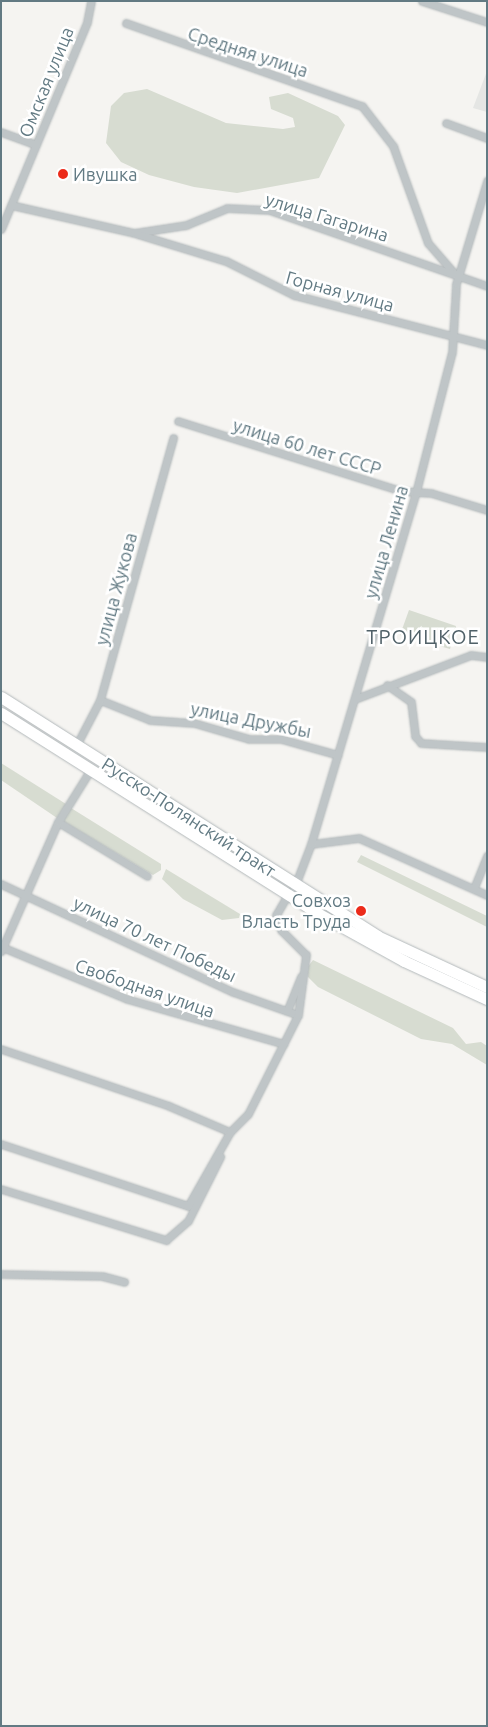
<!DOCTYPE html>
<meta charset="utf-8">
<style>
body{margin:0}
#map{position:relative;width:488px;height:1727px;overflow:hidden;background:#f5f4f1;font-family:Ubuntu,sans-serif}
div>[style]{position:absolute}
.built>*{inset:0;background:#e5e6e4}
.green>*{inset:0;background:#d7dcd1}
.roads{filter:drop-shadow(0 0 1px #b3b9bb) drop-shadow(0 0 1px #b3b9bb)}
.street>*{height:7px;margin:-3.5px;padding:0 3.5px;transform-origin:3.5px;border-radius:3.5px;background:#bfc5c7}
.primary>*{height:11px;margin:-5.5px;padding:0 5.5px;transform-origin:5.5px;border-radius:5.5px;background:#fff}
.dots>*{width:14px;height:14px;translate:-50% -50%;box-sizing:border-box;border:2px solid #fff;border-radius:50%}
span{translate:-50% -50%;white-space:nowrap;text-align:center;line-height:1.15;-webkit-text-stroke:5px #fff;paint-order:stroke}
.street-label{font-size:18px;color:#627a83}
.poi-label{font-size:18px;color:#627a83}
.left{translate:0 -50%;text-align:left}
.right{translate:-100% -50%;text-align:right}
.quarter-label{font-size:20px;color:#506168;letter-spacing:1px}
.frame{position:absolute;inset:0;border:2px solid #627a83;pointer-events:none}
</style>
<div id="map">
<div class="built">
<i style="clip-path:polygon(487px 71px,487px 112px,473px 108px)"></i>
</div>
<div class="green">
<i style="clip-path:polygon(147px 89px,226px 123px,283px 129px,295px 127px,293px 118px,271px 109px,269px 97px,288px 93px,338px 116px,345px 125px,319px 178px,237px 193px,194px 187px,149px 175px,121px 162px,106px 143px,111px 106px,124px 93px)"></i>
<i style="clip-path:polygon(409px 610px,456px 626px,450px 649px,400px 635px)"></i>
<i style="clip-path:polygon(1px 763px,66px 804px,57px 818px,1px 780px)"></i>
<i style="clip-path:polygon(71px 808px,161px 864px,161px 870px,153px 875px,63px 821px)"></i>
<i style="clip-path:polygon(361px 855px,487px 916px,487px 927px,357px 862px)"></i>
<i style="clip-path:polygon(166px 869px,240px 914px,239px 918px,222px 920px,183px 899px,162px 879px)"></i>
<i style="clip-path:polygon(313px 960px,453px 1028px,466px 1044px,481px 1042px,487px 1046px,487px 1065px,452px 1044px,421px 1039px,318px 987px,308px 977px,307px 968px)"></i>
</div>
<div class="roads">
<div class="street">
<i style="left:422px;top:1px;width:68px;rotate:17.9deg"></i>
<i style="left:126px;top:23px;width:250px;rotate:19.4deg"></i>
<i style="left:362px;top:106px;width:51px;rotate:52.2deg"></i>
<i style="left:393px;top:146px;width:103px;rotate:70.2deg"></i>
<i style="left:428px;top:243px;width:38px;rotate:49deg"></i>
<i style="left:446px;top:123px;width:44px;rotate:20.1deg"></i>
<i style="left:1px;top:132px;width:37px;rotate:20deg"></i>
<i style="left:11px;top:205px;width:126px;rotate:12.8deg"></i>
<i style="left:134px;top:233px;width:53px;rotate:-8.7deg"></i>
<i style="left:186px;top:225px;width:44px;rotate:-22.5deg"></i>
<i style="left:227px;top:208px;width:42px;rotate:2.7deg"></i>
<i style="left:269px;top:210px;width:231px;rotate:19.2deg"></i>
<i style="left:1px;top:229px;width:224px;rotate:-67.4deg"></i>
<i style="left:87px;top:22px;width:21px;rotate:-79deg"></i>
<i style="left:137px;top:234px;width:93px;rotate:16.9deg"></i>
<i style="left:226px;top:261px;width:76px;rotate:26.6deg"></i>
<i style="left:294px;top:295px;width:199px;rotate:14.5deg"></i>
<i style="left:178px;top:421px;width:234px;rotate:17.4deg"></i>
<i style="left:401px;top:491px;width:30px;rotate:4deg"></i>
<i style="left:431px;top:493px;width:59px;rotate:16.9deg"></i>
<i style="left:387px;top:685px;width:29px;rotate:35deg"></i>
<i style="left:411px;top:702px;width:34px;rotate:83deg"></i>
<i style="left:415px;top:736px;width:9px;rotate:49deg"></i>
<i style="left:421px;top:743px;width:66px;rotate:3.5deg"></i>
<i style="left:355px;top:699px;width:124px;rotate:-20.8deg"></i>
<i style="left:471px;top:655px;width:16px;rotate:7deg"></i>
<i style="left:100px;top:700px;width:54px;rotate:21.8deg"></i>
<i style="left:150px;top:720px;width:44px;rotate:3.9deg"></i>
<i style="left:194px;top:723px;width:57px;rotate:16.2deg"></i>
<i style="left:249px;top:739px;width:32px"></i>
<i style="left:281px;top:739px;width:59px;rotate:15.7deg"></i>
<i style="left:77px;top:744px;width:50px;rotate:-62.4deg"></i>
<i style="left:100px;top:700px;width:272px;rotate:-74.4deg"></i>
<i style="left:58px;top:822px;width:104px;rotate:31.2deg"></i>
<i style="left:311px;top:844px;width:48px;rotate:-7.1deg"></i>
<i style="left:359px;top:838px;width:140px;rotate:24deg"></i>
<i style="left:1px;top:884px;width:256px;rotate:25deg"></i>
<i style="left:233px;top:992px;width:69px;rotate:19.5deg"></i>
<i style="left:474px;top:888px;width:35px;rotate:-68deg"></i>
<i style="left:291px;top:896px;width:56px;rotate:-69deg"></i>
<i style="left:311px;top:844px;width:367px;rotate:-73.4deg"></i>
<i style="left:416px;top:492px;width:145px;rotate:-75.6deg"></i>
<i style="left:452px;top:352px;width:68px;rotate:-86.6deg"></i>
<i style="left:456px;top:284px;width:108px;rotate:-73.2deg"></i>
<i style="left:2px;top:947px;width:135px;rotate:22.6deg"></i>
<i style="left:127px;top:999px;width:163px;rotate:16deg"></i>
<i style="left:1px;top:951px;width:141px;rotate:-66.2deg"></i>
<i style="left:58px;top:822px;width:62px;rotate:-58.1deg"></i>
<i style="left:287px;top:1011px;width:37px;rotate:-68deg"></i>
<i style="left:1px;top:1049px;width:177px;rotate:18.7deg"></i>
<i style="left:169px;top:1106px;width:66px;rotate:23.1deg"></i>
<i style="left:1px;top:1144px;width:197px;rotate:18.3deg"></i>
<i style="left:188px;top:1206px;width:85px;rotate:-60.4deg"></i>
<i style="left:230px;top:1132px;width:25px;rotate:-45deg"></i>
<i style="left:248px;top:1114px;width:111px;rotate:-63.2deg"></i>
<i style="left:298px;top:1015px;width:61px;rotate:-82.4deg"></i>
<i style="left:306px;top:955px;width:35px;rotate:-135deg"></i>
<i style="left:281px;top:930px;width:16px;rotate:-108deg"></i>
<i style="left:276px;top:915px;width:24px;rotate:-60deg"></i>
<i style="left:1px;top:1189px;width:173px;rotate:17.2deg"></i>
<i style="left:166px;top:1240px;width:29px;rotate:-41deg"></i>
<i style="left:188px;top:1221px;width:72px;rotate:-63.4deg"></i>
<i style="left:1px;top:1274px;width:101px;rotate:1.1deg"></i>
<i style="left:102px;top:1276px;width:23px;rotate:15deg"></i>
</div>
<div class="primary">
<i style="left:1px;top:697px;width:446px;rotate:32.4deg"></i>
<i style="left:377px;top:936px;width:121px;rotate:24.9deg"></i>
<i style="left:1px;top:713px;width:376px;rotate:32.3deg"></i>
<i style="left:319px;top:914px;width:97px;rotate:28.9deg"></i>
<i style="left:404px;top:961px;width:91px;rotate:24.6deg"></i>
</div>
</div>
<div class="dots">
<i style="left:63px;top:174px;background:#ec2b1a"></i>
<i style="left:361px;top:911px;background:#ec2b1a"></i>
</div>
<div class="street-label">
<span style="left:248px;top:52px;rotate:18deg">Средняя улица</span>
<span style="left:46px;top:82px;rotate:-68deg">Омская улица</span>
<span style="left:327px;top:217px;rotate:17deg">улица Гагарина</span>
<span style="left:340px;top:291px;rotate:15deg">Горная улица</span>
<span style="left:307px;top:447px;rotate:17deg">улица 60 лет СССР</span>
<span style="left:386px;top:542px;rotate:-74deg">улица Ленина</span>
<span style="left:116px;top:589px;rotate:-75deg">улица Жукова</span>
<span style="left:251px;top:720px;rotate:11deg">улица Дружбы</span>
<span style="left:189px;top:817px;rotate:33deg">Русско-Полянский тракт</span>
<span style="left:155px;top:939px;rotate:25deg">улица 70 лет Победы</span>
<span style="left:145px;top:988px;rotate:19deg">Свободная улица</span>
</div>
<div class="poi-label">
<span class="left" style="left:73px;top:174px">Ивушка</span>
<span class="right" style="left:351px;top:911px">Совхоз<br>Власть Труда</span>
</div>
<div class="quarter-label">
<span style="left:423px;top:636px">ТРОИЦКОЕ</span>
</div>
<div class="frame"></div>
</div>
